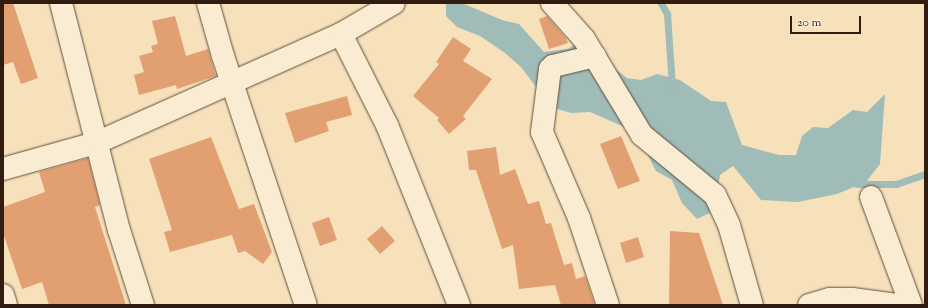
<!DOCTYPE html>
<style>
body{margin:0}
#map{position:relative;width:928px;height:308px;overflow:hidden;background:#f6e1bb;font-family:"Sorts Mill Goudy",serif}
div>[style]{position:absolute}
.water>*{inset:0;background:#9fbcb8}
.stream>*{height:7px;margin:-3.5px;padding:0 3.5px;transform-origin:3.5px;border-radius:3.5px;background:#9fbcb8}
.building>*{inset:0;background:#e2a072}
.roads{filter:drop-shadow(0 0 1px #624d3c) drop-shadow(0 0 1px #624d3c)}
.minor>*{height:22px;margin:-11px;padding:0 11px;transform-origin:11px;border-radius:11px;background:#f9ecd3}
span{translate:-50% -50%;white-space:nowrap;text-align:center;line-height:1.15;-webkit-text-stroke:3.5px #f9ecd3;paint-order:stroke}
.frame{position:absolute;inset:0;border:4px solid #311c11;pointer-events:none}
.scale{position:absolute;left:790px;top:16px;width:71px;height:18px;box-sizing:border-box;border:2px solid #311c11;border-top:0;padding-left:5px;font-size:12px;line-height:14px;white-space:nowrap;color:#311c11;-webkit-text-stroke:3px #f9ecd3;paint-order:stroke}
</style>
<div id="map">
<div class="water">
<i style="clip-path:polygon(446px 3px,462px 3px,502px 20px,519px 24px,544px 52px,568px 49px,580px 41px,627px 78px,641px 80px,657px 74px,680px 80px,711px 101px,726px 102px,742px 145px,779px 155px,796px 155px,802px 136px,813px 127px,828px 128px,853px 110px,867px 112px,885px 94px,880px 164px,866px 182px,837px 194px,798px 202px,761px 200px,733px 166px,720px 175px,714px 211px,697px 219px,682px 203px,672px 180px,656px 171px,636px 132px,590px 112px,571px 113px,544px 105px,536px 87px,521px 67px,505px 53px,480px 36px,457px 27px,446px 16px)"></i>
</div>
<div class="stream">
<i style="left:661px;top:3px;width:13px;rotate:61deg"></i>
<i style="left:667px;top:14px;width:72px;rotate:86deg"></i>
<i style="left:857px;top:184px;width:39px"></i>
<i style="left:896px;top:184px;width:31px;rotate:-19deg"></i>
</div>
<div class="building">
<i style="clip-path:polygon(3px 3px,13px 3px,38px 78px,21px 84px,13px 62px,3px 65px)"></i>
<i style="clip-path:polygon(175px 16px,186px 56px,208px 49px,216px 76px,177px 89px,176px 85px,139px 95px,134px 75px,144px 72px,139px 56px,153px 52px,151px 46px,158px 44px,152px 21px)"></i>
<i style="clip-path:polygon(547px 16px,566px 38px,568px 43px,549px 49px,539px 19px)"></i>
<i style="clip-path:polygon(453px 37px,471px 49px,463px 61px,492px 79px,463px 116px,466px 119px,449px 134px,437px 120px,439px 118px,413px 96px,439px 64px,436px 62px)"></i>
<i style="clip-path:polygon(347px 96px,352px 115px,326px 122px,329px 131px,295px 143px,285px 113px)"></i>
<i style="clip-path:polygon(621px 136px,640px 181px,618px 189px,600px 144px)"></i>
<i style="clip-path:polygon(211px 137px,239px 209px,254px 204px,272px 252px,263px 264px,245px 251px,238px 253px,232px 235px,170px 252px,164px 232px,172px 230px,149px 159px)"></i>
<i style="clip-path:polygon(496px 147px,500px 175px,515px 169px,528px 204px,539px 201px,546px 224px,551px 223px,564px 265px,572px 263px,576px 279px,585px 276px,595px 305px,561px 305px,555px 285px,519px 289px,513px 245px,502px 249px,476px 170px,469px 170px,467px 151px)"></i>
<i style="clip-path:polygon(88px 158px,100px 205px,95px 207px,126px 305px,49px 305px,42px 282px,22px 289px,3px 233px,3px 207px,45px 192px,39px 172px)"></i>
<i style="clip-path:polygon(329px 217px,337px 240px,320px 246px,312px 223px)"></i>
<i style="clip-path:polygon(382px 226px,395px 241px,380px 254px,367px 239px)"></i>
<i style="clip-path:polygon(670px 231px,699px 233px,723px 305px,669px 305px)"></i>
<i style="clip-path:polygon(638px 237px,644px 257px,626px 263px,620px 243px)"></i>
</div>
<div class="roads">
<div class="minor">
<i style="left:61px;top:3px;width:234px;rotate:75.7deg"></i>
<i style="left:119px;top:230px;width:79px;rotate:72.3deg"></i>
<i style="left:208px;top:3px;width:55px;rotate:74.2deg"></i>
<i style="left:223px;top:56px;width:262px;rotate:71.6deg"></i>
<i style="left:552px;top:3px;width:48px;rotate:48.4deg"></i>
<i style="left:584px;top:39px;width:112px;rotate:58.9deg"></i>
<i style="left:642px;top:135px;width:94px;rotate:39.4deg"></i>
<i style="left:715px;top:195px;width:33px;rotate:65deg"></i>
<i style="left:729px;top:225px;width:83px;rotate:74deg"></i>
<i style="left:341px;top:34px;width:102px;rotate:63.2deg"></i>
<i style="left:387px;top:125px;width:194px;rotate:68.2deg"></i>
<i style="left:595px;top:56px;width:43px;rotate:166.6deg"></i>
<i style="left:553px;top:66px;width:4px;rotate:135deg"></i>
<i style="left:550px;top:69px;width:64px;rotate:97.2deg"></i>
<i style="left:542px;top:132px;width:94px;rotate:66.7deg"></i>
<i style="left:579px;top:218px;width:92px;rotate:71.6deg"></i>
<i style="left:3px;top:169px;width:97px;rotate:-15.6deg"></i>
<i style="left:96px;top:143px;width:268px;rotate:-24deg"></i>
<i style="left:341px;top:34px;width:61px;rotate:-30.3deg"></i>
<i style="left:871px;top:197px;width:115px;rotate:69.7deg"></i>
<i style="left:3px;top:295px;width:10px;rotate:73deg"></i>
<i style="left:809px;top:305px;width:22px;rotate:-16deg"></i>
<i style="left:830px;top:299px;width:22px"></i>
<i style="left:852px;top:299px;width:45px;rotate:7.6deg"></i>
</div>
</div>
<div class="frame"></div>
<div class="scale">20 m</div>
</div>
